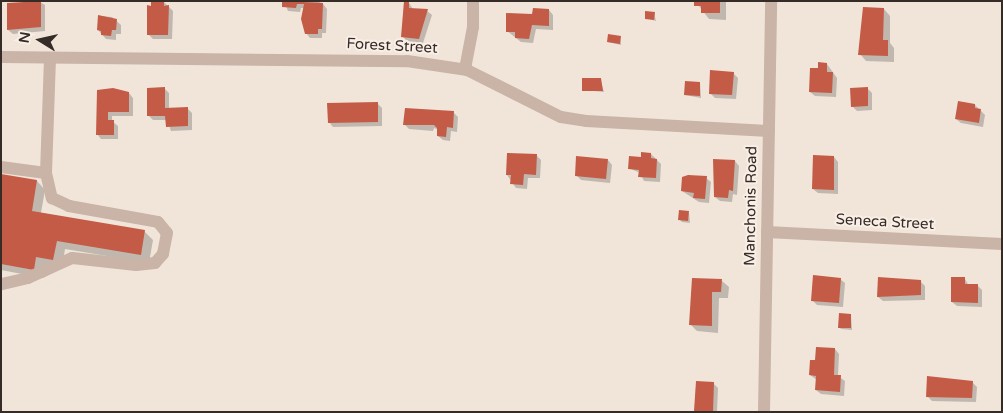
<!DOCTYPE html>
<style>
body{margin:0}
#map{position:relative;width:1003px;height:413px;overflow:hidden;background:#f1e5da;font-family:"Varela Round",sans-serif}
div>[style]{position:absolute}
.shadow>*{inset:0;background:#0003}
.building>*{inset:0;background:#c45b46}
.minor>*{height:12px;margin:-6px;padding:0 6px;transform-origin:6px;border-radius:6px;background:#c9b4a7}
span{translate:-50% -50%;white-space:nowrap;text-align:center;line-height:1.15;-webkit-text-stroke:4px #f9efe7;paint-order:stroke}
.street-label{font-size:15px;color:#352b27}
.frame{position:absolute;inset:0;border:2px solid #352b27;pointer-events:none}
.north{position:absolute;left:15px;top:15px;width:50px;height:50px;-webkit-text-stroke:4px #f9efe7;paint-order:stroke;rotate:280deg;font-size:14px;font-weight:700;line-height:20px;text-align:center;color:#352b27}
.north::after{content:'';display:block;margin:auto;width:18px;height:22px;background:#352b27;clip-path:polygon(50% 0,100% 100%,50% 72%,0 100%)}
</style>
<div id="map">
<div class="shadow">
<i style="clip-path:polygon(38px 1px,45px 5px,45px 31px,13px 34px,8px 30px)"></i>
<i style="clip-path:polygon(163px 1px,173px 11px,172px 39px,153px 39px,148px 34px,152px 7px)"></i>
<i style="clip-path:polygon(284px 1px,317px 1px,323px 4px,327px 9px,326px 33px,322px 33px,322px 38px,310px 38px,306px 33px,304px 8px,301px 8px,300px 12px,288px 11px)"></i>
<i style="clip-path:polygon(695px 1px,726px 1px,726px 20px,709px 19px)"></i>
<i style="clip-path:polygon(409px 3px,413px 9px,427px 11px,432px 15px,423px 43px,407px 41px,403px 37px)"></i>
<i style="clip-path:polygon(884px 9px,890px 16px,890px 43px,894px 48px,894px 62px,866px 61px,860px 54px,861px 26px)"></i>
<i style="clip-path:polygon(549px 10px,553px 15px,553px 30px,536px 29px,533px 43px,521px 42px,507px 31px)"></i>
<i style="clip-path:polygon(654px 13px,656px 21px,646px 18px)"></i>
<i style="clip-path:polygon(99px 16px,112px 17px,121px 25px,121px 34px,116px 34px,116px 40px,106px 39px,98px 30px)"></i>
<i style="clip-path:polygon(620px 37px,621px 45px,608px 42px)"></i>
<i style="clip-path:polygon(827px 64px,837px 78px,836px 97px,815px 96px,810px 92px,819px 70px)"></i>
<i style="clip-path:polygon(733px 73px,738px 78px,736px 99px,715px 98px,710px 93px)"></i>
<i style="clip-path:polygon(600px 79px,604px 92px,583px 90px)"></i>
<i style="clip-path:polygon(700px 83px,701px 98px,685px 95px)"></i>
<i style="clip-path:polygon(164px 88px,169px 93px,169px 109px,187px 108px,192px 113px,192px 130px,171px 131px,167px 120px,153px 120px,149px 116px)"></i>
<i style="clip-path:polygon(867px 88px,872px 93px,872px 110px,857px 111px,852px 106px)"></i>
<i style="clip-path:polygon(98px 91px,129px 93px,133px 98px,133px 116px,112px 116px,112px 121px,118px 126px,118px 139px,101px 139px,97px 134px)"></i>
<i style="clip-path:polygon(378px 104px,382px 108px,382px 126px,333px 127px,329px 122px)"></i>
<i style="clip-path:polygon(975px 105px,985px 115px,983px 127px,961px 123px,956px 119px)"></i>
<i style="clip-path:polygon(453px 112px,458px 117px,457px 132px,451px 131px,450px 141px,443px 140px,438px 136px,439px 130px,434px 128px,433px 131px,409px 129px,405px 125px)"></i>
<i style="clip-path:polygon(651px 154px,661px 164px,660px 182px,644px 181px,640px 173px,629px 168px)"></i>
<i style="clip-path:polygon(537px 156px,541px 160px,540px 178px,528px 178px,527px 189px,516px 188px,507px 175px)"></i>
<i style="clip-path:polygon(834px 157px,838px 162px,838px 194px,818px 193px,813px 189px)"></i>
<i style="clip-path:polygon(608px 160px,612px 165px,610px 183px,581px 180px,576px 175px)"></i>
<i style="clip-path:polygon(735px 161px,739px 166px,737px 195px,733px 194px,732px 202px,720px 201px,715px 197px)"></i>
<i style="clip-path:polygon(1px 175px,37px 181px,45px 190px,41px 213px,144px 231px,153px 240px,149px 263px,65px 249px,62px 268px,43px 278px,1px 270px)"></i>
<i style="clip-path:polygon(706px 178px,711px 182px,709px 203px,699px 202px,682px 191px)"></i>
<i style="clip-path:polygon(689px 213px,690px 223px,682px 222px,680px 220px)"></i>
<i style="clip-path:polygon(879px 278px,920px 281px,925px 286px,925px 300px,883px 301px,878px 297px)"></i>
<i style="clip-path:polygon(693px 279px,722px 281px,729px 287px,728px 298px,719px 298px,718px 333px,697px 331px,691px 325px)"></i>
<i style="clip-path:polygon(840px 279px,845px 283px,843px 307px,817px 305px,812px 300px)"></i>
<i style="clip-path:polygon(965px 279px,969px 286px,978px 286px,982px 290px,982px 307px,957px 306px,952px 302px)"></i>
<i style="clip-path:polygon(851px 315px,852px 330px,841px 329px,839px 327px)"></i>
<i style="clip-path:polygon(835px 349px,839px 354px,838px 376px,845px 381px,844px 396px,821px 394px,816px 390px,817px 380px,810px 375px,817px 361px)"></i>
<i style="clip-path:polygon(928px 377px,972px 382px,977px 387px,976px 402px,932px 401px,928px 397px)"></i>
<i style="clip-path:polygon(713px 383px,718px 388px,717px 412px,696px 412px)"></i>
</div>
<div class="building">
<i style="clip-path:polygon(41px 1px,41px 27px,7px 30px,7px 3px)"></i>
<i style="clip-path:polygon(151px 1px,164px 1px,164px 6px,169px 5px,168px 35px,147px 35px,147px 5px,151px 6px)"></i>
<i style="clip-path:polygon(282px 1px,323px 3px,322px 29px,318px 29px,318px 34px,305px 34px,301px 19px,304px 4px,297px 4px,296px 8px,282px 7px)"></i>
<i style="clip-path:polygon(404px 1px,409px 2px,409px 8px,428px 9px,419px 39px,401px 37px)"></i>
<i style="clip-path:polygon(694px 1px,720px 1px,720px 13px,701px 13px,701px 6px,694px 6px)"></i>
<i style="clip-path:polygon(863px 7px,884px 8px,883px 40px,888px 40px,888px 56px,858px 55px)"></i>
<i style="clip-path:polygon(533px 8px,549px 9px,549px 26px,532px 25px,529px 39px,515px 38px,515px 32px,506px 32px,506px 13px,532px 14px)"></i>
<i style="clip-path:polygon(645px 11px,655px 12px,654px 20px,645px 19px)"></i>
<i style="clip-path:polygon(98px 15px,117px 19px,116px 30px,112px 30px,111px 36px,101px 35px,101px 31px,97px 30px)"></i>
<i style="clip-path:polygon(608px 34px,621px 36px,620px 44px,607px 42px)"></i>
<i style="clip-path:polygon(818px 62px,827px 63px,827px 72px,833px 72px,832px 93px,809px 92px,810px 68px,818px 68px)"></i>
<i style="clip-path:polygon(710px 70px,734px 72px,732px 95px,709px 94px)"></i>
<i style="clip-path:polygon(582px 78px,601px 78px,603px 91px,582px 91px)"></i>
<i style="clip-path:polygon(685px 81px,700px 82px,700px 96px,684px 95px)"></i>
<i style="clip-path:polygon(165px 87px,165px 108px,188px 107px,188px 126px,166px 127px,165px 116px,147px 116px,147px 88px)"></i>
<i style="clip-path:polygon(868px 87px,868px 106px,851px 107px,850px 88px)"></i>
<i style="clip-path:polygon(113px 88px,129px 92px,129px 112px,108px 112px,108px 120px,114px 120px,114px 135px,96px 135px,97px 90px)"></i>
<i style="clip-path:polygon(958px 101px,975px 104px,975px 108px,981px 109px,979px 123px,955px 119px)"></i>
<i style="clip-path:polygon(378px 102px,378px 122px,328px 123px,327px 103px)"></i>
<i style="clip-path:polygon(405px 108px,454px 111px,453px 128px,447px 127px,446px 137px,437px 136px,437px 128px,434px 125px,403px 125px)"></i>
<i style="clip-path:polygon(641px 152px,651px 153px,651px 158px,657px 159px,656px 178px,638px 177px,639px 170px,628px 169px,629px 156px,641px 157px)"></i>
<i style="clip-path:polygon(507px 153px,537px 154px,536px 175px,524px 174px,523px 185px,510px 184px,511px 175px,506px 175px)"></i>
<i style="clip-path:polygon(813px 155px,834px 156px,834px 190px,812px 189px)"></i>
<i style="clip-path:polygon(576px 156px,608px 159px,606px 179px,575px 176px)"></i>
<i style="clip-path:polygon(713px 159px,735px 160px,733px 191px,729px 190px,728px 198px,714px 197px)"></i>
<i style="clip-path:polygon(1px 174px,37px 180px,32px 211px,145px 230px,141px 255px,57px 241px,53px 260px,36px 257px,34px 270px,1px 264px)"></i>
<i style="clip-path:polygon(688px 175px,707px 176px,705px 199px,693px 198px,694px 193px,681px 191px,682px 177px)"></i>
<i style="clip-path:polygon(679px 210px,689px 211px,688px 221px,678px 220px)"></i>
<i style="clip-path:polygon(813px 275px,841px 278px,839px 303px,811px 301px)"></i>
<i style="clip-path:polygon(878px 277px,921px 280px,921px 295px,877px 297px)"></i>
<i style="clip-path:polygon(951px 277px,965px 277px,965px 284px,978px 284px,978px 303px,951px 302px)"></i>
<i style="clip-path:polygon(692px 278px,722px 279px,721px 292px,712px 292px,712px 326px,689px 325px)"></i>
<i style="clip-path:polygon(839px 313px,851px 314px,851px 328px,838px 328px)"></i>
<i style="clip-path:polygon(816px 347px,835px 348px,834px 375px,841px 375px,840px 392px,815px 390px,816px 376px,809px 375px,810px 360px,815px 360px)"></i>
<i style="clip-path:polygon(927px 376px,973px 381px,972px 398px,926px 397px)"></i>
<i style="clip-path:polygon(696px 381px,714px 382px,713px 412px,694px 411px)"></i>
</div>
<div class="minor">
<i style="left:1px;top:57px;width:406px;rotate:0.6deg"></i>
<i style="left:407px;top:61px;width:61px;rotate:8.5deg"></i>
<i style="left:467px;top:70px;width:105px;rotate:26.6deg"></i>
<i style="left:561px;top:117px;width:25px;rotate:9deg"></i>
<i style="left:586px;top:121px;width:183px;rotate:3.1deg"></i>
<i style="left:465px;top:69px;width:43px;rotate:-79.2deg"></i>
<i style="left:473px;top:27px;width:26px;rotate:-90deg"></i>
<i style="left:1px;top:167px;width:45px;rotate:7.6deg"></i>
<i style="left:46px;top:173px;width:26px;rotate:77deg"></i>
<i style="left:52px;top:198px;width:19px;rotate:25deg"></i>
<i style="left:69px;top:206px;width:90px;rotate:10.2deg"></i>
<i style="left:158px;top:222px;width:14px;rotate:51deg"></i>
<i style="left:167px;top:233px;width:21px;rotate:101deg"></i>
<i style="left:163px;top:254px;width:12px;rotate:132deg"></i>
<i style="left:155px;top:263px;width:19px;rotate:174deg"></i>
<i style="left:136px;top:265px;width:64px;rotate:-173.8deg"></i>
<i style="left:72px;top:258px;width:48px;rotate:155.6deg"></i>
<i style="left:28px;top:278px;width:28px;rotate:167deg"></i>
<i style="left:46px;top:173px;width:114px;rotate:-88deg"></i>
<i style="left:767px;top:232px;width:235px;rotate:2.9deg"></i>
<i style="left:764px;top:412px;width:411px;rotate:-89deg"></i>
</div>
<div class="street-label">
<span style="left:392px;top:46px;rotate:3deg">Forest Street</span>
<span style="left:751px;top:206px;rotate:-89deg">Manchonis Road</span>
<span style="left:885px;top:222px;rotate:3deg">Seneca Street</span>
</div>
<div class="frame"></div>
<div class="north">N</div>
</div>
